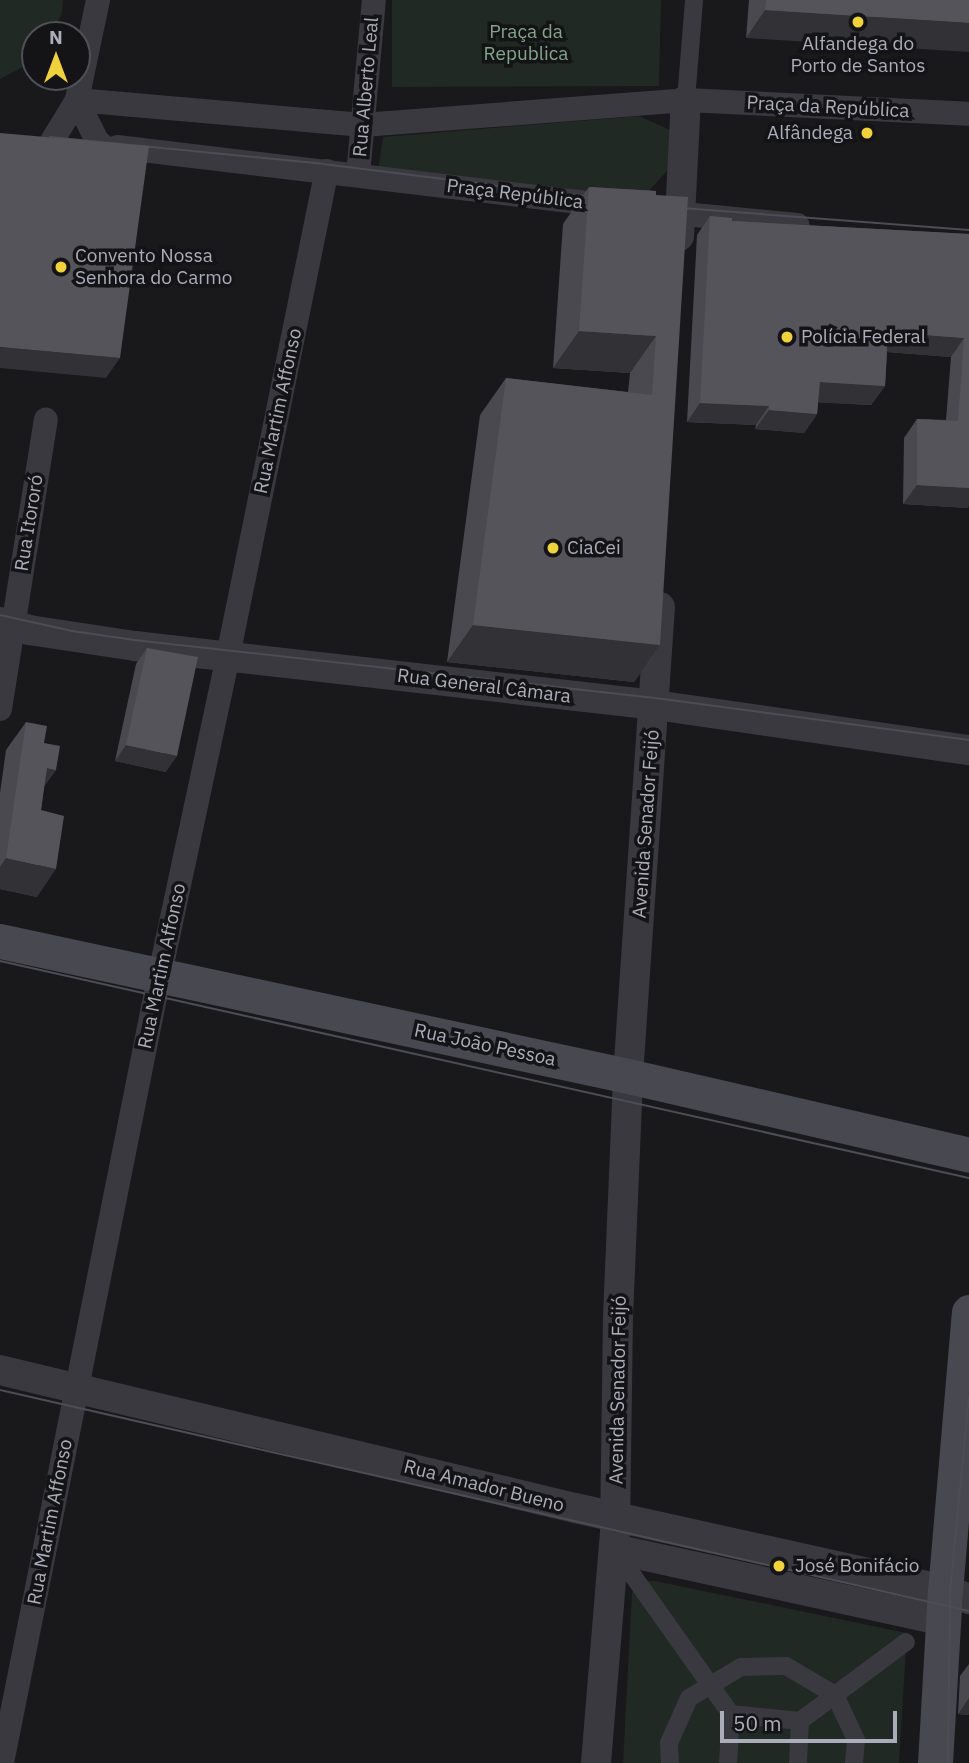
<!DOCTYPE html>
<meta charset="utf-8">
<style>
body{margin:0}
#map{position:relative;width:969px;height:1763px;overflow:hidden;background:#19181b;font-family:"IBM Plex Sans",sans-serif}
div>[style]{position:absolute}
.green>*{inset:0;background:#202923}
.pedestrian>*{height:18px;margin:-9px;padding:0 9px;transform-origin:9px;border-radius:9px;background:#3a3940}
.minor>*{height:24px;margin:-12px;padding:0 12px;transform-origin:12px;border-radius:12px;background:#3a3940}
.tertiary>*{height:30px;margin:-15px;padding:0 15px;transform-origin:15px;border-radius:15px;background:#3a3940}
.secondary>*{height:35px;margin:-17.5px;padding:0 17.5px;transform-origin:17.5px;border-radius:17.5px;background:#474850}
.tram>*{height:2px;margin:-1px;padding:0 1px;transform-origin:1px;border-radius:1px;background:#4c4d55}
.wall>*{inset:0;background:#4a4950}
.shaded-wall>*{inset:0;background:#323136}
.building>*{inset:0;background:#55545b}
.dots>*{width:19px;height:19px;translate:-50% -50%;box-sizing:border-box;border:4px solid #141316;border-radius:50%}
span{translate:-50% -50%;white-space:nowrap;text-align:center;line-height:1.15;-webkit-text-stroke:7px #141316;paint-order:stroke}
.park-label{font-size:19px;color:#82a58b}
.poi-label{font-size:19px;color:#abadba}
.right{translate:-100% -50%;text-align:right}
.left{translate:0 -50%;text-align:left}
.street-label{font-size:19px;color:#abadba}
.north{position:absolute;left:21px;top:21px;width:70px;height:70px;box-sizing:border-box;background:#141316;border:2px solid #505158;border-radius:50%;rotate:0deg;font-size:19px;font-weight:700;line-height:28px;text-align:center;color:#abadba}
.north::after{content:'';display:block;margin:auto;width:24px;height:32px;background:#f0d33b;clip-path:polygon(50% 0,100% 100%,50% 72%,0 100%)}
.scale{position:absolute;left:720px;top:1711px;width:177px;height:32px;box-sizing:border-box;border:4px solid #abadba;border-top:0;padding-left:9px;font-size:21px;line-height:24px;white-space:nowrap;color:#abadba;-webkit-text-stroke:5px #141316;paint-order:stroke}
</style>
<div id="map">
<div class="green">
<i style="clip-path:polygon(0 0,63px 0,62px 13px,52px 35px,35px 35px,35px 57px,28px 64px,0 79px)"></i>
<i style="clip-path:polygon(392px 0,661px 0,659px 86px,392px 87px)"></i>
<i style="clip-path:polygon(639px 116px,672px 131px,669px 169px,641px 199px,378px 171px,383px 137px)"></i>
<i style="clip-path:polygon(639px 1581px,655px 1581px,907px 1633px,899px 1763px,623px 1763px,632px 1593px)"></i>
</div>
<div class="pedestrian">
<i style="left:686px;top:100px;width:100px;rotate:-85.4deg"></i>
<i style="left:614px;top:1549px;width:202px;rotate:54.7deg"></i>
<i style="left:731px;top:1714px;width:49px;rotate:93.5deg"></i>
<i style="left:731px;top:1714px;width:69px;rotate:5.8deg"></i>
<i style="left:800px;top:1721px;width:42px;rotate:92.7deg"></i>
<i style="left:800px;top:1721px;width:132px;rotate:-36.7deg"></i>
<i style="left:670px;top:1763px;width:20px;rotate:-93deg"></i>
<i style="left:669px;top:1743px;width:49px;rotate:-66deg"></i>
<i style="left:689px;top:1698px;width:61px;rotate:-30.8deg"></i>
<i style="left:741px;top:1667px;width:45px;rotate:-1.3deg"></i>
<i style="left:786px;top:1666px;width:57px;rotate:30.6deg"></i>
<i style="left:835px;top:1695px;width:50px;rotate:65deg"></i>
<i style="left:856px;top:1740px;width:23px;rotate:95deg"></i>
</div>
<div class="minor">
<i style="left:98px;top:0;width:102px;rotate:101.9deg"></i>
<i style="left:77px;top:100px;width:46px;rotate:64deg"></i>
<i style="left:97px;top:141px;width:8px;rotate:40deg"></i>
<i style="left:52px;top:141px;width:48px;rotate:-58.6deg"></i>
<i style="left:77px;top:100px;width:287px;rotate:5deg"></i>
<i style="left:363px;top:125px;width:324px;rotate:-4.4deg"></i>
<i style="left:686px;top:100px;width:283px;rotate:2.8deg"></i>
<i style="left:117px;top:147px;width:496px;rotate:6.8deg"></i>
<i style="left:358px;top:175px;width:176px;rotate:-84.8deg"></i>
<i style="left:663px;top:212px;width:135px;rotate:5.5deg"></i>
<i style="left:0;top:709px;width:293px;rotate:-81deg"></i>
<i style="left:2px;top:1763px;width:781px;rotate:-78.7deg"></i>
<i style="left:155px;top:997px;width:349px;rotate:-77.9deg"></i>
<i style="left:228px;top:656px;width:495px;rotate:-78.5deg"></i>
</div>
<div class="tertiary">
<i style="left:679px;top:236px;width:136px;rotate:-87.1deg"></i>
<i style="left:0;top:622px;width:30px;rotate:15deg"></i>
<i style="left:29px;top:630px;width:107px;rotate:8.6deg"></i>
<i style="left:135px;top:646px;width:523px;rotate:6.47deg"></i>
<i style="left:655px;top:705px;width:317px;rotate:8.2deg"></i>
<i style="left:0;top:1370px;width:591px;rotate:13.5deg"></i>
<i style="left:575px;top:1508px;width:384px;rotate:12.5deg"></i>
<i style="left:950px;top:1591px;width:21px;rotate:23deg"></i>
<i style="left:614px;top:1549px;width:337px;rotate:12.3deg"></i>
<i style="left:596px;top:1763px;width:234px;rotate:-85.3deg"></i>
<i style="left:615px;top:1530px;width:213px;rotate:-89.2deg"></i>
<i style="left:618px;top:1317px;width:241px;rotate:-87.6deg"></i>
<i style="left:628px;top:1076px;width:470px;rotate:-86.1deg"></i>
</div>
<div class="secondary">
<i style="left:0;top:941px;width:642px;rotate:12.13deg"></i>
<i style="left:628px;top:1076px;width:350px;rotate:13deg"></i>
<i style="left:935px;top:1763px;width:172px;rotate:-86.7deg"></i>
<i style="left:945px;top:1591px;width:280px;rotate:-85.1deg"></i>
</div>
<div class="tram">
<i style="left:50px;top:137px;width:274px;rotate:5.6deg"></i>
<i style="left:323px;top:164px;width:282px;rotate:7.1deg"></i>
<i style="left:669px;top:207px;width:301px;rotate:4.4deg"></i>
<i style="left:0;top:615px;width:74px;rotate:12.5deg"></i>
<i style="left:72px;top:631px;width:63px;rotate:8.3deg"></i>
<i style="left:134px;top:640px;width:524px;rotate:6.35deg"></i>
<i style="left:655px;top:698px;width:317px;rotate:7.6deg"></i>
<i style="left:0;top:961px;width:993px;rotate:12.62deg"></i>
<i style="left:0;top:1390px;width:994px;rotate:12.85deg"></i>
<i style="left:948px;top:1763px;width:172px;rotate:-89.3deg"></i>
<i style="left:950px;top:1591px;width:195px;rotate:-84.4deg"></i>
</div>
<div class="wall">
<i style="clip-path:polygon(749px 0,969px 0,746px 38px)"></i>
<i style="clip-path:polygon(589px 187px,656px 191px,660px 645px,634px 682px,447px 662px,480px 415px,506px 378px,628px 392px,630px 373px,553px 368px,563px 224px)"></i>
<i style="clip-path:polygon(710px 216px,732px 221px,969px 234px,968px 508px,903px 504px,904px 438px,917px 419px,946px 420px,951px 357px,887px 352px,885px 386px,871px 405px,818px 402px,817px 414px,804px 433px,755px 429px,756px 425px,687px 422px,697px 235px)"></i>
<i style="clip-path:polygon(147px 648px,166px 772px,115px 761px,136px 664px)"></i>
<i style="clip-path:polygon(26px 722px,44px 743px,56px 770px,44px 786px,41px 810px,37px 897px,0 889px,0 793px,6px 750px)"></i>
<i style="clip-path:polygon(969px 1664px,969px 1715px,958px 1714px,960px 1676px)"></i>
</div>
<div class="shaded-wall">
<i style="clip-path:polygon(765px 10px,969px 23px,969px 52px,746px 38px)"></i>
<i style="clip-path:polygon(579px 331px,656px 336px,630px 373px,553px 368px)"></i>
<i style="clip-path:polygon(888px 332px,964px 338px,951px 357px,874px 351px)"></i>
<i style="clip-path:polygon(0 347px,120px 358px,106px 378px,0 368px)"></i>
<i style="clip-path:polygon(820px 382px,885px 386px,871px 405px,806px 402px)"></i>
<i style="clip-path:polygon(700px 403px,769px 406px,756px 425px,687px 422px)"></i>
<i style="clip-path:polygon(769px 410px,817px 414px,804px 433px,755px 429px)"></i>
<i style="clip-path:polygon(917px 485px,969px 488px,969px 506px,968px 508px,903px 504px)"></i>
<i style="clip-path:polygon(473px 625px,660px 645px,634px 682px,447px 662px)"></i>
<i style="clip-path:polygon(126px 745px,177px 756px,166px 772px,115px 761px)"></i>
<i style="clip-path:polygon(47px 768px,56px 770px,36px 798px)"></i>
<i style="clip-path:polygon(6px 858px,56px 869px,37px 897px,0 889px,0 867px)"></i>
<i style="clip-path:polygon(969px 1698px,969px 1715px,958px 1714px)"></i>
</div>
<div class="building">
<i style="clip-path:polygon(766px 0,969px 0,969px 23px,765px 10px)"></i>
<i style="clip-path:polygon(0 133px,149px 146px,120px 358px,0 347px)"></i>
<i style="clip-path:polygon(589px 187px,656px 191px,656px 195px,688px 197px,660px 645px,473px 625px,506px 378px,652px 395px,656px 336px,579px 331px)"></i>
<i style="clip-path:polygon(710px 216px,732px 218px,732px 221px,969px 234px,969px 488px,917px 485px,917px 419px,958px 421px,964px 338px,888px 332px,885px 386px,820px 382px,817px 414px,769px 410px,769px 406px,700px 403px)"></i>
<i style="clip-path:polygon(147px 648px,198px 657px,177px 756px,126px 745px)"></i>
<i style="clip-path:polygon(26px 722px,47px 726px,44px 743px,60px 746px,56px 770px,47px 768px,41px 810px,64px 816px,56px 869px,6px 858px)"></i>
</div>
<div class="dots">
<i style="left:858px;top:22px;background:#f0d33b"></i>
<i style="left:867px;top:133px;background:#f0d33b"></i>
<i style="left:61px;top:267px;background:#f0d33b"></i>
<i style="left:787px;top:337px;background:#f0d33b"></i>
<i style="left:553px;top:548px;background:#f0d33b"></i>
<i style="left:779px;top:1566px;background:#f0d33b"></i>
</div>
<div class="park-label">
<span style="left:526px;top:43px">Praça da<br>Republica</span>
</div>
<div class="poi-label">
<span style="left:858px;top:55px">Alfandega do<br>Porto de Santos</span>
<span class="right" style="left:853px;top:133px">Alfândega</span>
<span class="left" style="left:75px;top:267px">Convento Nossa<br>Senhora do Carmo</span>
<span class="left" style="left:801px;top:337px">Polícia Federal</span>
<span class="left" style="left:567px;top:548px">CiaCei</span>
<span class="left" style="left:795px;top:1566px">José Bonifácio</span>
</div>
<div class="street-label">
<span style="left:366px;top:87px;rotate:-85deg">Rua Alberto Leal</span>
<span style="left:828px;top:107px;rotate:3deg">Praça da República</span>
<span style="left:515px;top:194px;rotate:7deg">Praça República</span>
<span style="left:278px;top:411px;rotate:-78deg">Rua Martim Affonso</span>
<span style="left:29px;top:523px;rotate:-81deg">Rua Itororó</span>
<span style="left:484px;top:686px;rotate:7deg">Rua General Câmara</span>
<span style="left:646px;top:824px;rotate:-86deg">Avenida Senador Feijó</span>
<span style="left:162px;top:966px;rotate:-78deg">Rua Martim Affonso</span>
<span style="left:485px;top:1045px;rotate:12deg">Rua João Pessoa</span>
<span style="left:618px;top:1390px;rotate:-89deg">Avenida Senador Feijó</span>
<span style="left:484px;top:1486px;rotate:14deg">Rua Amador Bueno</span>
<span style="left:50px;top:1522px;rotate:-79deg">Rua Martim Affonso</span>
</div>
<div class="north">N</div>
<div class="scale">50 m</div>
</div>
